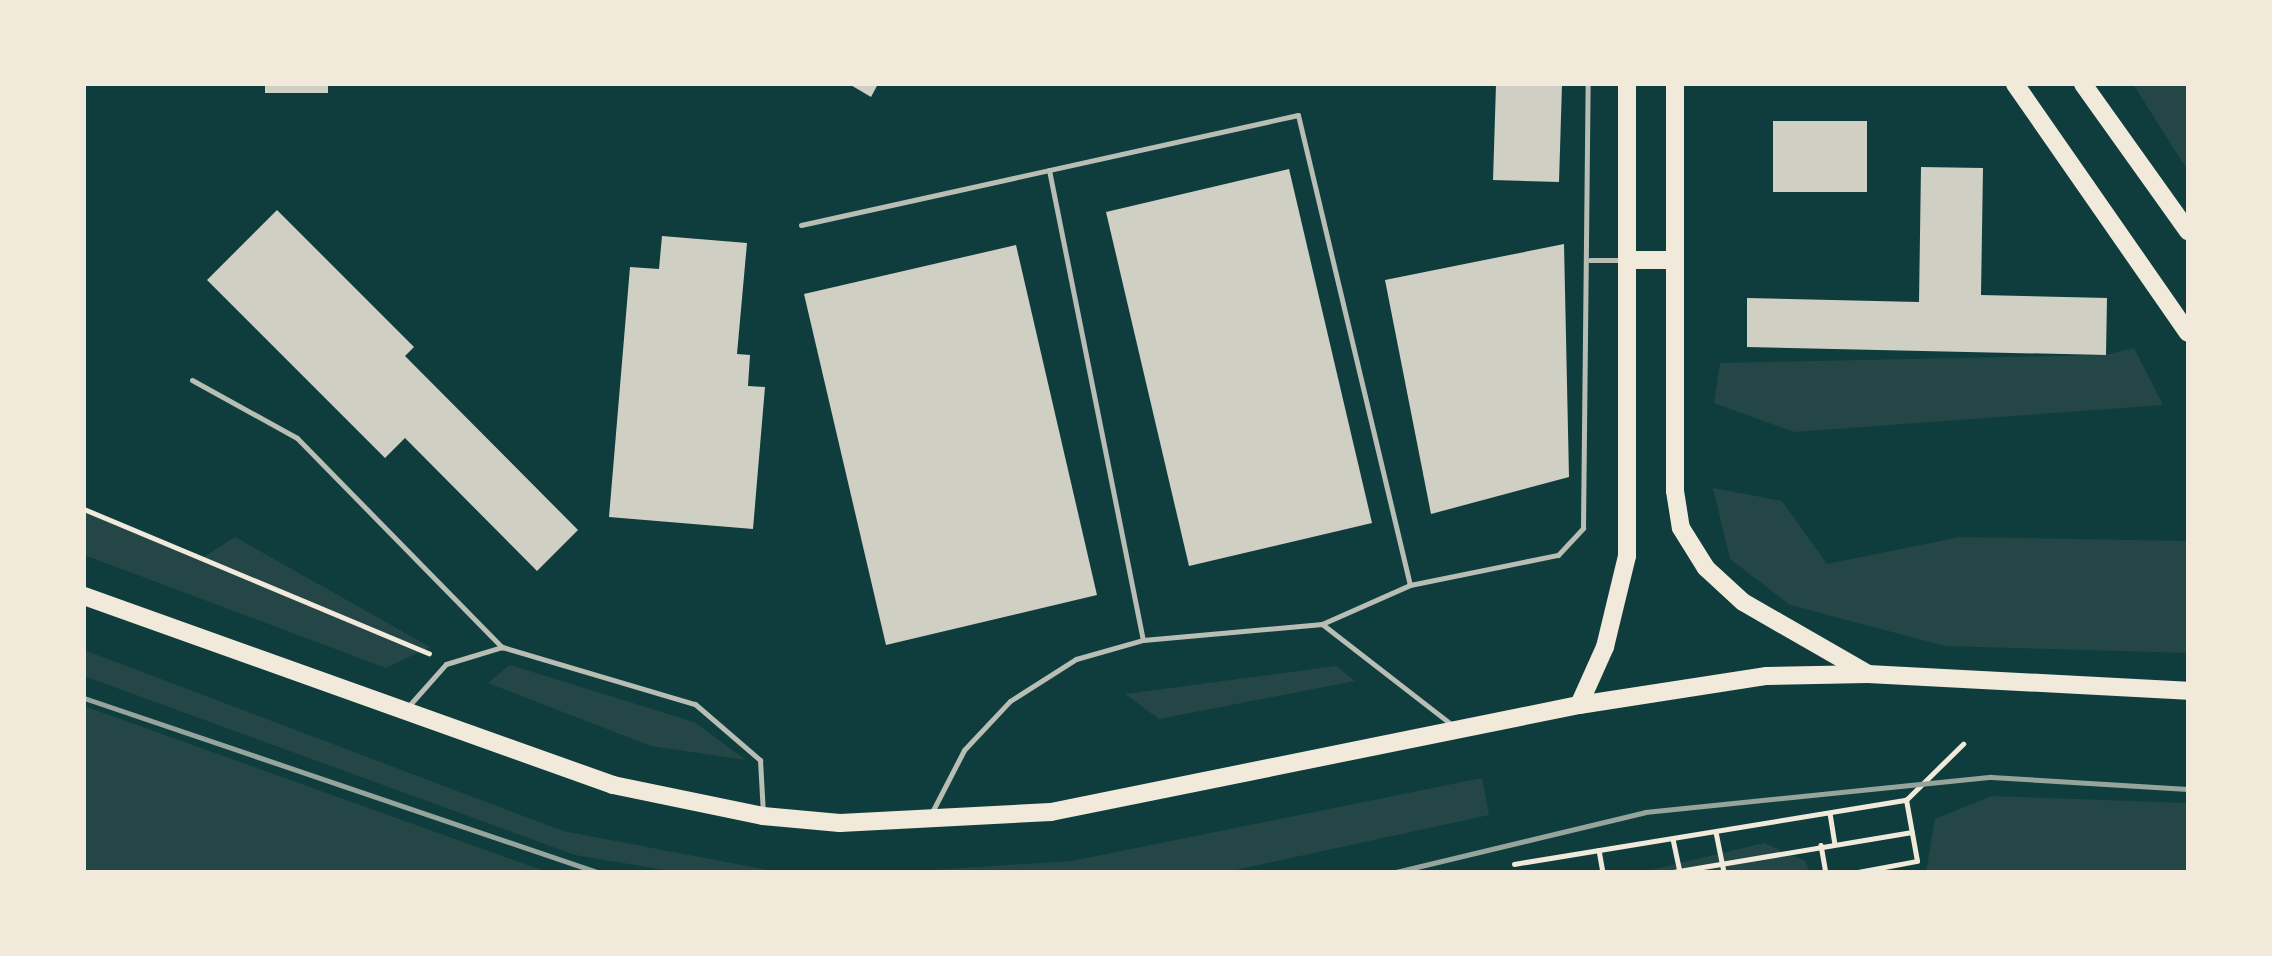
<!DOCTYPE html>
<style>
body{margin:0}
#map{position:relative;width:2272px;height:956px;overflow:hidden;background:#0f3d3e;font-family:Arial,sans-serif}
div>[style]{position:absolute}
.green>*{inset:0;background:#244646}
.building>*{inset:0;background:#cfcfc3}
.path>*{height:4.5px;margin:-2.25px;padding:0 2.25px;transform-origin:2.25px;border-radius:2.25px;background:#f1e9da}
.service>*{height:5px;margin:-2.5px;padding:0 2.5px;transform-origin:2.5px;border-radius:2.5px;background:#b8beb3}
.primary>*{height:18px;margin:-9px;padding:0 9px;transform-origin:9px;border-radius:9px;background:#f1e9da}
.rail>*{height:5px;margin:-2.5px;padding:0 2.5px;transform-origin:2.5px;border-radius:2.5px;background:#97a49c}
span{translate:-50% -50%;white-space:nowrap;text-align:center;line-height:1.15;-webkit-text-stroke:7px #f1e9da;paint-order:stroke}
.frame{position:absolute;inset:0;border:86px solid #f1e9da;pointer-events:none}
</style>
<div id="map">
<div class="green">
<i style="clip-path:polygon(2133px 84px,2188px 84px,2188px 170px,2181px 160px)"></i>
<i style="clip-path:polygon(2134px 348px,2163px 405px,1794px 432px,1714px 403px,1720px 363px,2106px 355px)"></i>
<i style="clip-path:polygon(1713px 488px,1782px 501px,1827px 564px,1960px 537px,2188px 541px,2188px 653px,1945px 646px,1790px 605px,1730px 559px)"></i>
<i style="clip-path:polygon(84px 511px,199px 560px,235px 537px,430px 647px,386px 668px,84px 555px)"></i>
<i style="clip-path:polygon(84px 650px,563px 831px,778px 872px,677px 872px,575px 855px,84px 676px)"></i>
<i style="clip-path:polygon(510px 665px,694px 722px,746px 760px,651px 746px,488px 683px)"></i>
<i style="clip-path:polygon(1336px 666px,1355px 681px,1159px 719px,1125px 694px)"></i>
<i style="clip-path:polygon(84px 706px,547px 872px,84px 872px)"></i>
<i style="clip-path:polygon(1482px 778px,1489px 815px,1226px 872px,901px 872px,1072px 861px)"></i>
<i style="clip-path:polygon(1992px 796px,2188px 803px,2188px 872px,1926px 872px,1935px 819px)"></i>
<i style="clip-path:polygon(1764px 843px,1805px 861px,1810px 872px,1643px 872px)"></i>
</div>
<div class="building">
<i style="clip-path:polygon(265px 84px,328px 84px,328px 93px,265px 93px)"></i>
<i style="clip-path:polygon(849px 84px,878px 84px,871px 97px)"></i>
<i style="clip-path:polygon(1496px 84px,1562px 84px,1559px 182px,1493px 180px)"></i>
<i style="clip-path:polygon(1773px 121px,1867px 121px,1867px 192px,1773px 192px)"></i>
<i style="clip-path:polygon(1921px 167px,1983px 168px,1981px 295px,2107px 298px,2106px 355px,1747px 347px,1747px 298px,1919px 302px)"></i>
<i style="clip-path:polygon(1289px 169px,1372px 523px,1189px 566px,1106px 212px)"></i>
<i style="clip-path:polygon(277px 210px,414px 347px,405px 356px,578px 530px,537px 571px,405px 438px,385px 458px,207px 280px)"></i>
<i style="clip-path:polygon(662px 236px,747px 243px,737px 354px,750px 355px,748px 386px,765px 387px,753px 529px,609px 517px,630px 267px,659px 269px)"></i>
<i style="clip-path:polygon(1564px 244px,1569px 477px,1431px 514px,1385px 280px)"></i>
<i style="clip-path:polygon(1016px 245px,1097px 595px,886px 645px,804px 294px)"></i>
</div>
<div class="path">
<i style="left:84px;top:509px;width:374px;rotate:22.7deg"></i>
<i style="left:1830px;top:813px;width:30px;rotate:81deg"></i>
<i style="left:1716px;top:832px;width:41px;rotate:78.7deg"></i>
<i style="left:1673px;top:839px;width:33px;rotate:78deg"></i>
<i style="left:1821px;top:845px;width:27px;rotate:80deg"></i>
<i style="left:1599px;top:850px;width:22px;rotate:80deg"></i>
<i style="left:1514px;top:864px;width:397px;rotate:-9.3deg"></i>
<i style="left:1906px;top:800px;width:80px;rotate:-44.5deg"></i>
<i style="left:1673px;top:872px;width:242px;rotate:-9.5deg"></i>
<i style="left:1858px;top:872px;width:60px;rotate:-10.6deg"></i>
<i style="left:1917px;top:861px;width:62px;rotate:-100.2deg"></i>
</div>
<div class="service">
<i style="left:1049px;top:170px;width:479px;rotate:78.7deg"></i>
<i style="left:801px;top:225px;width:509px;rotate:-12.48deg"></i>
<i style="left:1298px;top:115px;width:483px;rotate:76.6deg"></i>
<i style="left:1590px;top:260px;width:35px"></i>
<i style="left:192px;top:380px;width:120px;rotate:28.9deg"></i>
<i style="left:297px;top:438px;width:293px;rotate:45.6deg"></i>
<i style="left:502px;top:647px;width:201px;rotate:16.5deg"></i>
<i style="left:695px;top:704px;width:86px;rotate:40.7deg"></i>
<i style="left:760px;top:760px;width:53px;rotate:86.8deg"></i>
<i style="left:1322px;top:624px;width:165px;rotate:37.8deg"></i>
<i style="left:406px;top:709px;width:60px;rotate:-48.4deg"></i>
<i style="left:446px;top:664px;width:59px;rotate:-16.9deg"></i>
<i style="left:930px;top:816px;width:74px;rotate:-62.7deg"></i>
<i style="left:964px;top:750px;width:67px;rotate:-46.8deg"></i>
<i style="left:1010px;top:701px;width:78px;rotate:-32.5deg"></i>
<i style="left:1076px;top:659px;width:70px;rotate:-15.8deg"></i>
<i style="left:1143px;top:640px;width:180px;rotate:-5.1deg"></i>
<i style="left:1322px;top:624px;width:96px;rotate:-23.9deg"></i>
<i style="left:1410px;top:585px;width:151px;rotate:-11.5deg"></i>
<i style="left:1558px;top:555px;width:37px;rotate:-47deg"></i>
<i style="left:1583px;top:528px;width:444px;rotate:-89.4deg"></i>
</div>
<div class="primary">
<i style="left:1675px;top:84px;width:407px;rotate:90deg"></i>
<i style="left:1675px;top:491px;width:37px;rotate:81deg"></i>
<i style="left:1681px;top:528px;width:47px;rotate:58deg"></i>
<i style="left:1706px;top:568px;width:50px;rotate:42.6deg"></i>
<i style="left:1743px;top:602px;width:144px;rotate:29.9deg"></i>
<i style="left:2015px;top:84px;width:303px;rotate:55.2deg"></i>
<i style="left:2083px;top:84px;width:181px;rotate:54.5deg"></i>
<i style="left:1627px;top:260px;width:45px"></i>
<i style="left:84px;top:596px;width:562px;rotate:19.66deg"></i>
<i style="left:613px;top:785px;width:153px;rotate:11.7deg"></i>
<i style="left:763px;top:816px;width:77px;rotate:5.2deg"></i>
<i style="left:840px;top:823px;width:211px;rotate:-3deg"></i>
<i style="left:1051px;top:812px;width:539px;rotate:-11.46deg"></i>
<i style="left:1579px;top:705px;width:190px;rotate:-8.8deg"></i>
<i style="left:1767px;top:676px;width:101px;rotate:-1.1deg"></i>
<i style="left:1868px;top:674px;width:320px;rotate:3deg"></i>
<i style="left:1579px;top:705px;width:64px;rotate:-65.9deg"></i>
<i style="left:1605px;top:647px;width:94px;rotate:-76.4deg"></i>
<i style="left:1627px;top:556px;width:472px;rotate:-90deg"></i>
</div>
<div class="rail">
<i style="left:84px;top:698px;width:542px;rotate:18.74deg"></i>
<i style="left:1396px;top:872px;width:256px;rotate:-13.5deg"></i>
<i style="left:1645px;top:812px;width:348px;rotate:-5.8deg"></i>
<i style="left:1991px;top:777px;width:197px;rotate:3.5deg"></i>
</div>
<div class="frame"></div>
</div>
